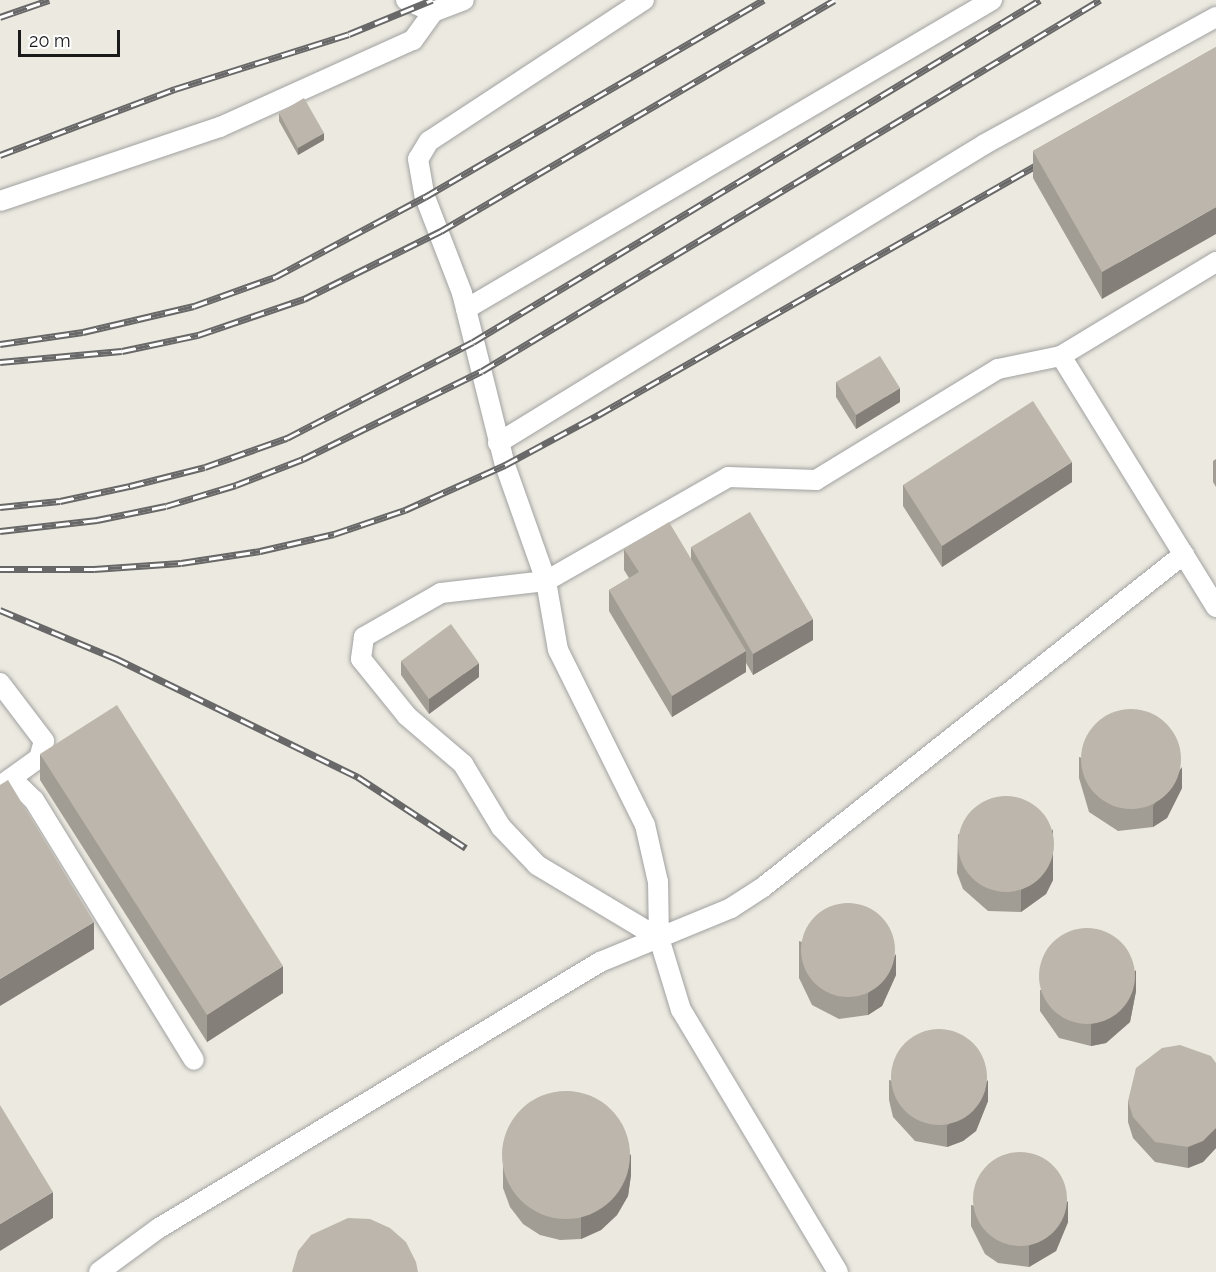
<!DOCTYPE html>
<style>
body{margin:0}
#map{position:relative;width:1216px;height:1272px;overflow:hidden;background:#eceae0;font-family:Raleway,sans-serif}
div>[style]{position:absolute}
.roads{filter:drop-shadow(0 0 2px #a1a1a1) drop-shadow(0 0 2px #a1a1a1)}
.lane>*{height:20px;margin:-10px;padding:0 10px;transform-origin:10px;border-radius:10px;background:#fff}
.rail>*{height:7px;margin-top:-3.5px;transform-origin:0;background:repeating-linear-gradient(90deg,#fff 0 14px,#686868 0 28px);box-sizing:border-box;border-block:2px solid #686868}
.wall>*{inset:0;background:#a29d94}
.shaded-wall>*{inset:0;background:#847f78}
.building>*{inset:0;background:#bcb6ac}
.round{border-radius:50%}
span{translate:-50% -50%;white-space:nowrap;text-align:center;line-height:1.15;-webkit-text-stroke:6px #fff;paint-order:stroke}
.scale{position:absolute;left:18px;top:30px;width:102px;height:27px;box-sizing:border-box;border:3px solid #1a1a1a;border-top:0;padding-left:8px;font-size:18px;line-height:21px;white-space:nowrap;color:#1a1a1a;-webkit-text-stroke:4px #fff;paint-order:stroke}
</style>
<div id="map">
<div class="roads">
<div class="lane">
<i style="left:406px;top:0;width:30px;rotate:24deg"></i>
<i style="left:644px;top:0;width:257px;rotate:146.7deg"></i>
<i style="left:429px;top:141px;width:21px;rotate:121deg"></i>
<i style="left:418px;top:159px;width:39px;rotate:80deg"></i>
<i style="left:425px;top:197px;width:103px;rotate:68.9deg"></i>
<i style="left:462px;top:293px;width:177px;rotate:76deg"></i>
<i style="left:505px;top:465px;width:123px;rotate:70.5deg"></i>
<i style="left:546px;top:581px;width:106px;rotate:173.5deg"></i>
<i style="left:441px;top:593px;width:89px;rotate:150.3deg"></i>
<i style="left:364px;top:637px;width:22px;rotate:98deg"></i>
<i style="left:361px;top:659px;width:73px;rotate:51.1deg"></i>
<i style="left:407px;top:716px;width:74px;rotate:40.6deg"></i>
<i style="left:463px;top:764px;width:74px;rotate:58.9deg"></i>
<i style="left:501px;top:827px;width:52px;rotate:46.5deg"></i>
<i style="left:537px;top:865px;width:142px;rotate:30.9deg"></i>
<i style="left:0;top:201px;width:232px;rotate:-18.6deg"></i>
<i style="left:220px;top:127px;width:212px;rotate:-24.3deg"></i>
<i style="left:413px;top:40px;width:34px;rotate:-54deg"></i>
<i style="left:433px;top:12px;width:33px;rotate:-21deg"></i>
<i style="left:1216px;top:262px;width:181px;rotate:148.8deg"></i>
<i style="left:1061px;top:356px;width:295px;rotate:58.3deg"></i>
<i style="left:466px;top:309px;width:610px;rotate:-30.43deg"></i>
<i style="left:498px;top:443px;width:571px;rotate:-31.55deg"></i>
<i style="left:985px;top:144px;width:264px;rotate:-28.8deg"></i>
<i style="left:0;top:683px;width:73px;rotate:52.8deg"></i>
<i style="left:44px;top:741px;width:18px;rotate:106deg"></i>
<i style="left:39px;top:758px;width:48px;rotate:144.3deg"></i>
<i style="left:12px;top:779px;width:30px;rotate:44deg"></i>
<i style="left:34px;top:800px;width:305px;rotate:58.4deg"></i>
<i style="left:99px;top:1272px;width:74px;rotate:-36.3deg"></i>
<i style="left:159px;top:1228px;width:515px;rotate:-31.1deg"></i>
<i style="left:600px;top:962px;width:142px;rotate:-22.4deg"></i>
<i style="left:731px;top:908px;width:37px;rotate:-33deg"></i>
<i style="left:762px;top:888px;width:538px;rotate:-38.36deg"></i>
<i style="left:838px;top:1272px;width:305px;rotate:-120.9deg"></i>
<i style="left:681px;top:1010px;width:75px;rotate:-107deg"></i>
<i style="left:659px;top:938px;width:56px;rotate:-91deg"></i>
<i style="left:658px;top:882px;width:58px;rotate:-102.8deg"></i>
<i style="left:645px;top:825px;width:195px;rotate:-116.4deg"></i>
<i style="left:558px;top:650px;width:70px;rotate:-99.9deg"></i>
<i style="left:546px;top:581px;width:210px;rotate:-29.7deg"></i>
<i style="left:728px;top:477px;width:88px;rotate:2deg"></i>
<i style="left:816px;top:480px;width:213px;rotate:-31.4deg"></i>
<i style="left:998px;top:369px;width:64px;rotate:-11.7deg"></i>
</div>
</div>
<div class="rail">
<i style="left:0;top:17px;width:52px;rotate:-19.1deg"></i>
<i style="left:0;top:155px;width:187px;rotate:-20.7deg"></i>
<i style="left:175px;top:89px;width:182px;rotate:-17.5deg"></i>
<i style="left:349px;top:34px;width:90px;rotate:-22.3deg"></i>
<i style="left:0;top:344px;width:84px;rotate:-8.2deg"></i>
<i style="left:83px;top:332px;width:114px;rotate:-13.2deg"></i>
<i style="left:194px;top:306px;width:86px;rotate:-19.7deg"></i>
<i style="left:275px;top:277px;width:170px;rotate:-28.1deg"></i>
<i style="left:425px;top:197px;width:392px;rotate:-30.2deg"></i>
<i style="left:0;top:362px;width:122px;rotate:-5.2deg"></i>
<i style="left:122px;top:351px;width:78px;rotate:-11.9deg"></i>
<i style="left:198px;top:335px;width:112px;rotate:-18.8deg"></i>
<i style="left:304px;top:299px;width:153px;rotate:-26.4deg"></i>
<i style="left:441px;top:231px;width:456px;rotate:-30.4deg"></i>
<i style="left:0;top:507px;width:60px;rotate:-5.7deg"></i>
<i style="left:60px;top:501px;width:72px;rotate:-12.1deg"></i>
<i style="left:130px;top:486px;width:77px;rotate:-14.2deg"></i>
<i style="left:205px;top:467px;width:87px;rotate:-19.5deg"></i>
<i style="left:287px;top:438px;width:209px;rotate:-27.3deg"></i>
<i style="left:473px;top:342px;width:662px;rotate:-31.1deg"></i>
<i style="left:0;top:531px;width:98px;rotate:-6.5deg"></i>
<i style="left:97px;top:520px;width:70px;rotate:-11.5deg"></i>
<i style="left:166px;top:506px;width:73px;rotate:-16.7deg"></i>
<i style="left:236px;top:485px;width:72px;rotate:-21.2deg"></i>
<i style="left:303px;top:459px;width:199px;rotate:-26.2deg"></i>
<i style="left:482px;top:371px;width:721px;rotate:-30.98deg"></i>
<i style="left:0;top:569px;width:94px"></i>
<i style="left:94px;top:569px;width:87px;rotate:-3.9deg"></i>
<i style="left:181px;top:563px;width:80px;rotate:-8.6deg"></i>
<i style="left:260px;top:551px;width:76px;rotate:-12.9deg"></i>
<i style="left:334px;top:534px;width:75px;rotate:-18.7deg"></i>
<i style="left:405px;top:510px;width:110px;rotate:-24.2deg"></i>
<i style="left:505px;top:465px;width:106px;rotate:-28.3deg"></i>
<i style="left:598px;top:415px;width:517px;rotate:-29.69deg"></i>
<i style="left:0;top:610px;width:125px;rotate:22.7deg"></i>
<i style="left:115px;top:658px;width:271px;rotate:26.1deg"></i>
<i style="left:358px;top:777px;width:129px;rotate:33.3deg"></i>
</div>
<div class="wall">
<i style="clip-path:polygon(1216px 47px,1102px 299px,1033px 178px,1033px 151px)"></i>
<i style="clip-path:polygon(279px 113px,324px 140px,298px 155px,279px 121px)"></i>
<i style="clip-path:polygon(836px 382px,900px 402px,856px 429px,836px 397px)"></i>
<i style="clip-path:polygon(1216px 459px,1216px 487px,1213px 482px,1213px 461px)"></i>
<i style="clip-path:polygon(1072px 482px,942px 567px,903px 506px,903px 485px)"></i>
<i style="clip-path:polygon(691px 547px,813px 640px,753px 675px,746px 663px,746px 672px,672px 717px,609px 611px,609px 590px,629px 578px,624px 570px,624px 549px,691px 559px)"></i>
<i style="clip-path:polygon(401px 661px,479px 677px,429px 714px,401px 675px)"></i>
<i style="clip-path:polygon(40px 754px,283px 993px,207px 1042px,40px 780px)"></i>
<i style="clip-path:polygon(1079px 757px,1182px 788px,1167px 818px,1153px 827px,1118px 831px,1089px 812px,1079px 778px)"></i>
<i style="clip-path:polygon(958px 834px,1053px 880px,1046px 894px,1021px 912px,988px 911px,963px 889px,957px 873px)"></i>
<i style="clip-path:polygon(799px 941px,896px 975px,882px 1006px,868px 1015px,839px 1019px,812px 1005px,799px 978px)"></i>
<i style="clip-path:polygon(1040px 990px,1136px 991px,1130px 1022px,1106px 1043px,1091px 1046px,1059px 1038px,1040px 1011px)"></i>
<i style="clip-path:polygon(1216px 1063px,1216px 1148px,1203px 1162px,1188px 1168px,1155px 1162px,1133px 1138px,1128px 1122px,1128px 1101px)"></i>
<i style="clip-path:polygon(889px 1080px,988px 1101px,976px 1131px,963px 1141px,947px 1147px,915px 1141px,893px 1117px,889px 1100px)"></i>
<i style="clip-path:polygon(503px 1146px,631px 1175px,628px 1196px,617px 1215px,601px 1230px,581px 1239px,560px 1240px,540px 1235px,523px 1224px,510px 1207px,503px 1188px)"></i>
<i style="clip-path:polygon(971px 1205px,1068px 1222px,1056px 1251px,1029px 1267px,998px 1263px,985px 1254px,971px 1226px)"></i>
</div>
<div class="shaded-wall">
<i style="clip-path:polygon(324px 133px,324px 140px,298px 155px,298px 148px)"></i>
<i style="clip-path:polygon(1216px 207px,1216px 234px,1102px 299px,1102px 272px)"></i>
<i style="clip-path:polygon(900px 388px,900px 402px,856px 429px,856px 415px)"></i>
<i style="clip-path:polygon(1072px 462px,1072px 482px,942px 567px,942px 546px)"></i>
<i style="clip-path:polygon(813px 619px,813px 640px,753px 675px,753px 654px)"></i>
<i style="clip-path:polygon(746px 651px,746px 672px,672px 717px,672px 696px)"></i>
<i style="clip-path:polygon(479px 663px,479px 677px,429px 714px,429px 699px)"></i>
<i style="clip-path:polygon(1182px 767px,1182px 788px,1167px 818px,1153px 827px,1153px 806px)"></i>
<i style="clip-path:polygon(1053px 829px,1053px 880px,1046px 894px,1021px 912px,1021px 891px)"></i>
<i style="clip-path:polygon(94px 922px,94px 949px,0 1006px,0 979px)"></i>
<i style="clip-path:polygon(896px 954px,896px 975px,882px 1006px,868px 1015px,868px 994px)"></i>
<i style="clip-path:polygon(283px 966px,283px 993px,207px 1042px,207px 1015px)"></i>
<i style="clip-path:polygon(1136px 970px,1136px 991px,1130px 1022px,1106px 1043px,1091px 1046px,1091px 1025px)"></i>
<i style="clip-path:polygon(988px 1080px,988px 1101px,976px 1131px,963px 1141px,947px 1147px,947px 1126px)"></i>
<i style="clip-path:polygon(1216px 1128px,1216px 1148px,1203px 1162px,1188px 1168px,1188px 1147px)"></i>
<i style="clip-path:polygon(631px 1154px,631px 1175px,628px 1196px,617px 1215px,601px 1230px,581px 1239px,581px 1218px)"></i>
<i style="clip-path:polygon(53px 1192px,53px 1218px,0 1251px,0 1224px)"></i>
<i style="clip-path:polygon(1068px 1201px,1068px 1222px,1056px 1251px,1029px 1267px,1029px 1246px)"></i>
</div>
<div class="building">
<i style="clip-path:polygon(1216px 47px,1216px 207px,1102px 272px,1033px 151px)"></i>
<i style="clip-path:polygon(304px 98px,324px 133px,298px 148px,279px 113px)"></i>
<i style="clip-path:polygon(880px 356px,900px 388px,856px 415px,836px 382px)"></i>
<i style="clip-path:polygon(1033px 401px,1072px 462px,942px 546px,903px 485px)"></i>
<i style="clip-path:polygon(750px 512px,813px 619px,753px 654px,691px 547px)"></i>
<i style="clip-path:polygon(669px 522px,746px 651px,672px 696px,609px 590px,639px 572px,624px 549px)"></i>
<i style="clip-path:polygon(451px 624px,479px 663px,429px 699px,401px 661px)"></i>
<i style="clip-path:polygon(117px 705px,283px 966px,207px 1015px,40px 754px)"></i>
<i class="round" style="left:1081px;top:709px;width:100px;height:100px"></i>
<i style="clip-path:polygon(8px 780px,94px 922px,0 979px,0 785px)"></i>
<i class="round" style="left:958px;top:796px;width:96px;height:96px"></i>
<i class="round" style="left:801px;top:903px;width:94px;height:94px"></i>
<i class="round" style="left:1039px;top:928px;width:96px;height:96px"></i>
<i class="round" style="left:891px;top:1029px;width:96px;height:96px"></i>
<i style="clip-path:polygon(1180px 1045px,1211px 1056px,1216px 1063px,1216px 1128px,1203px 1141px,1188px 1147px,1155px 1142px,1133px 1117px,1128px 1101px,1136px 1068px,1162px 1048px)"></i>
<i class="round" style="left:502px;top:1091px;width:128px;height:128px"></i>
<i style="clip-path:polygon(0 1105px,53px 1192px,0 1224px)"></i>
<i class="round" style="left:973px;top:1152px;width:94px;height:94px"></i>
<i style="clip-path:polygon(348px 1218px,370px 1219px,390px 1228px,406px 1242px,416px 1262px,418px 1272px,292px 1272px,298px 1251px,311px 1235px)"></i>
</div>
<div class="scale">20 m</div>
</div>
